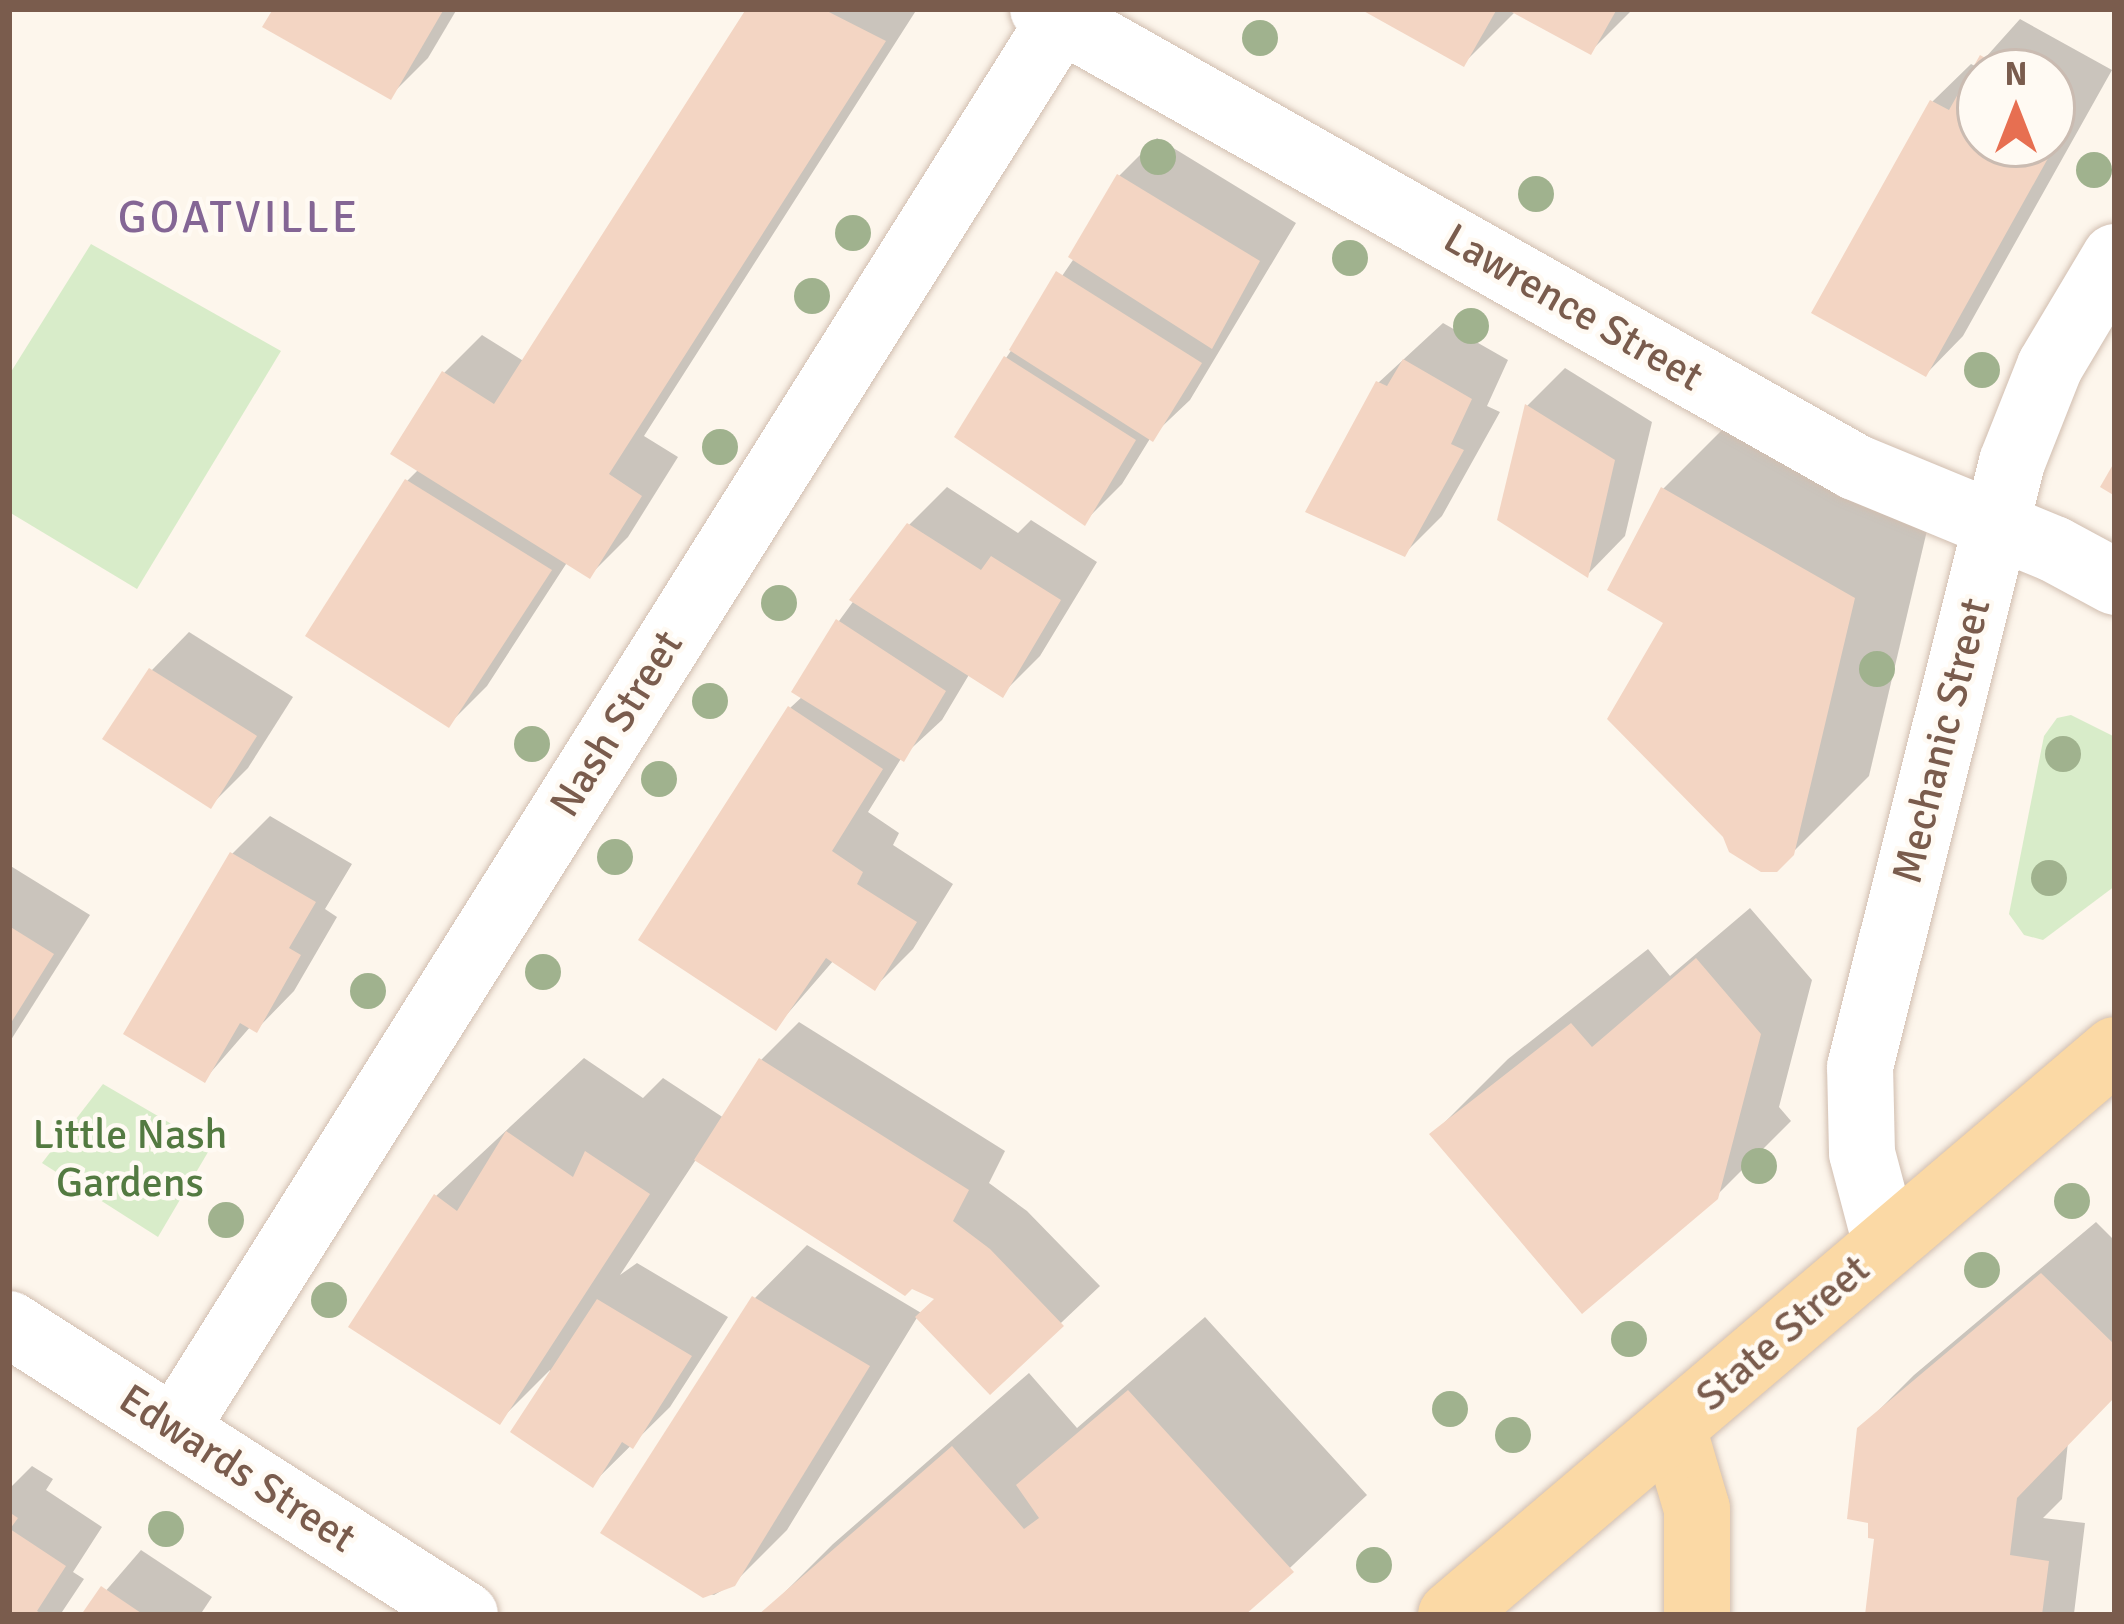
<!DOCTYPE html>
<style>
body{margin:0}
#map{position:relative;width:2124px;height:1624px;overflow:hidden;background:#fdf6ec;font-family:Signika,sans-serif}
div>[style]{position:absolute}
.green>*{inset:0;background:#d8ecc9}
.shadow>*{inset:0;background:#0003}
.building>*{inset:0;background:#f3d5c3}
.roads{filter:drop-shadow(0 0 3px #d1beb0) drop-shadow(0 0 3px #d1beb0)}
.minor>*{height:66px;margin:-33px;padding:0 33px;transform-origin:33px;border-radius:33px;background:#fff}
.major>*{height:66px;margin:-33px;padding:0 33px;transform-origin:33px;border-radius:33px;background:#fbd9a5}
.trees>*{width:36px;height:36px;margin:-18px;border-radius:50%;background:#a0b28e}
span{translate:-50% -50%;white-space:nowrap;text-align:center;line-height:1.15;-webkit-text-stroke:9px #fffaf3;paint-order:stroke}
.street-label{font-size:42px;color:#7a5c4d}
.park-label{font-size:42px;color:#537a41}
.neighbourhood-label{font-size:45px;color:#846695;letter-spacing:3px}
.frame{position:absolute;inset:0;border:12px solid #7a5c4d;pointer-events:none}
.north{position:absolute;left:1956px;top:48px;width:120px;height:120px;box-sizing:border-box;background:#fffaf3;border:3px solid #cabbb1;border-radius:50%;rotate:0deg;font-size:33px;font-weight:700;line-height:48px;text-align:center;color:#7a5c4d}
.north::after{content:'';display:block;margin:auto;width:42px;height:54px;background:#e76f51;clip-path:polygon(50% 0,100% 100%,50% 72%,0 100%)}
</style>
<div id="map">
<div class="green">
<i style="clip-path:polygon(91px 244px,281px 351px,137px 589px,9px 512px,9px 375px)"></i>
<i style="clip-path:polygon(2071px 715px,2115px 737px,2115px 886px,2043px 940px,2024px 935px,2009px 914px,2044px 736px,2057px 718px)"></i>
<i style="clip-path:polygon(103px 1084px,211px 1147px,158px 1237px,42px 1163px)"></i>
</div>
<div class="shadow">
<i style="clip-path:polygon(276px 9px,457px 9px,428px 58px,390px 96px)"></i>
<i style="clip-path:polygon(750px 9px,917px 9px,644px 436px,678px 457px,628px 537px,590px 575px,568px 561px,487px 686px,449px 724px,407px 481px,419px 469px,444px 373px,482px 335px,525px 362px)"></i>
<i style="clip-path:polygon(1367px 9px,1633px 9px,1590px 52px,1516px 11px,1464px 63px)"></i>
<i style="clip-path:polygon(evenodd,2020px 19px,2112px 70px,1963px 336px,1926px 374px,1815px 312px,1933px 101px,1971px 64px,1977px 67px,2020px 19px,1980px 72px,2052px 72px,2052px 144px,1980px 144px,1980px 72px)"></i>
<i style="clip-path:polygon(1157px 138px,1296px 223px,1190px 400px,1151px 437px,1122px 484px,1084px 522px,1006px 358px,1075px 257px,1119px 176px)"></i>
<i style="clip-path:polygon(1443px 323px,1508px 360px,1487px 406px,1500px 412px,1442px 516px,1404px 554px,1378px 383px)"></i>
<i style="clip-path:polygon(1565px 368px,1652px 422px,1625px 536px,1588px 574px,1527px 406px)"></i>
<i style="clip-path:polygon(1738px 414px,1929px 522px,1869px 776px,1776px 869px,1667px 622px,1663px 489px)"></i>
<i style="clip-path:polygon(947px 487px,1018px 533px,1031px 520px,1097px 562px,1040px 656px,1002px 694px,970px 673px,942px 720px,902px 757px,868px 812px,899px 833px,893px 845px,953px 884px,913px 949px,875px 987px,834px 960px,776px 1027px,790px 708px,803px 696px,839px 621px,909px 525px)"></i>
<i style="clip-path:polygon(189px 632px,293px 697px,248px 768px,210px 806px,106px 738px,152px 670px)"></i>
<i style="clip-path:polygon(270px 816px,352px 864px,325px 909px,337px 917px,294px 991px,257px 1029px,251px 1026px,205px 1079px,232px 854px)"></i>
<i style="clip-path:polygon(9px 865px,90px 915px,9px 1043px)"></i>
<i style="clip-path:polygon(1750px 908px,1812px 980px,1779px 1107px,1791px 1121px,1716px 1196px,1433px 1134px,1508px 1059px,1648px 949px,1670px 976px)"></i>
<i style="clip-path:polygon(799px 1022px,1005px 1151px,989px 1183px,1027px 1211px,1100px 1286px,990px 1390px,918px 1316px,787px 1530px,733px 1584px,714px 1595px,695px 1591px,755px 1298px,807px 1245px,923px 1314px,939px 1298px,697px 1158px,620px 1275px,637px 1263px,728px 1317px,670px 1407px,592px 1484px,550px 1370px,499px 1421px,436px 1196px,584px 1058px,643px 1098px,663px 1078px,724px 1118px,761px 1060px)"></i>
<i style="clip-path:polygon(2096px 1222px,2115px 1241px,2115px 1394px,2068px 1442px,2062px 1499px,2043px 1518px,2085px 1523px,2074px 1614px,2086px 1615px,1868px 1615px,1877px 1540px,1860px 1429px,1914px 1375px)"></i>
<i style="clip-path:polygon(1205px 1317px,1367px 1495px,1240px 1615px,762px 1615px,833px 1544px,1029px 1373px,1077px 1428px)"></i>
<i style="clip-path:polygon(32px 1466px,53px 1479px,46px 1490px,102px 1527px,73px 1572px,84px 1579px,60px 1615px,9px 1615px,9px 1489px)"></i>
<i style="clip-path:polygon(141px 1550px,212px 1597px,200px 1615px,85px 1615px)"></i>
</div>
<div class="building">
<i style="clip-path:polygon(273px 9px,444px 9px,391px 100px,262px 27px)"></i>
<i style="clip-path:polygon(746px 9px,823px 9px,886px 41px,609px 474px,642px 496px,590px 579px,390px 454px,442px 371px,494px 404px)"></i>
<i style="clip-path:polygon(1360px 9px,1497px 9px,1464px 67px)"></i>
<i style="clip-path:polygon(1506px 9px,1617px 9px,1591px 55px)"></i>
<i style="clip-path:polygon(1980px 55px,2010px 72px,1980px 72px,1980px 144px,2052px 144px,2052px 95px,2076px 108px,1926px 377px,1811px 313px,1930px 100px,1949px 110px)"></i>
<i style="clip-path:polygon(1117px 174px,1260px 261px,1212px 349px,1068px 257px)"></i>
<i style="clip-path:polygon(1056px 271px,1202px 363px,1153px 442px,1009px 350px)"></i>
<i style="clip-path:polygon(1004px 356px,1136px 440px,1085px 526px,954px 437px)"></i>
<i style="clip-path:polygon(1403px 359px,1472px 399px,1451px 444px,1464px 450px,1405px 557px,1305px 512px,1376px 381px,1387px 386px)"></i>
<i style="clip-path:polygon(1525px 404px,1615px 460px,1588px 578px,1497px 520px)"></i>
<i style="clip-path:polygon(2115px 461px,2115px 496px,2100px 487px)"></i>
<i style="clip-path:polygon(405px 479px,552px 570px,449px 728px,305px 636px)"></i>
<i style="clip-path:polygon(1661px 487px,1855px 598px,1794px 855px,1777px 872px,1761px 872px,1729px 852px,1723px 837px,1607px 719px,1663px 623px,1607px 590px)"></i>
<i style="clip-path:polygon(907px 523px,981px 570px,991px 556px,1061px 600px,1003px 698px,849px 600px)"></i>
<i style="clip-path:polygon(836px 619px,946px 691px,904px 762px,791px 692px)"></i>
<i style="clip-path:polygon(149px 668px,257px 736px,211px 809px,102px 739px)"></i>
<i style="clip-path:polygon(788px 706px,883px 769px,832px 851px,863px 872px,857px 884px,917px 922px,875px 991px,826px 958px,776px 1031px,638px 940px)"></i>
<i style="clip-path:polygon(230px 852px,316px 902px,289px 948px,301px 955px,257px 1033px,240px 1023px,205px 1083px,123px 1034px)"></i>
<i style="clip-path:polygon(9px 926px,54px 954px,9px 1026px)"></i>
<i style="clip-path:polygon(1696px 958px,1761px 1034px,1718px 1199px,1582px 1314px,1429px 1134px,1571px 1023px,1592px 1047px)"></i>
<i style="clip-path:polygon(759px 1058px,969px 1190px,953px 1221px,990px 1249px,1064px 1326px,990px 1395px,915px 1317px,934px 1299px,912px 1289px,905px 1296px,694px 1160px)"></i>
<i style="clip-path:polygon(506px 1131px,573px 1177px,585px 1151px,650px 1194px,500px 1425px,348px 1327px,434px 1194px,457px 1211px)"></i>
<i style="clip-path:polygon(2041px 1273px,2115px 1345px,2115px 1397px,2017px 1498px,2010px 1555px,2049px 1561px,2042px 1615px,1865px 1615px,1874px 1539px,1868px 1538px,1868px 1523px,1847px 1519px,1857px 1428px)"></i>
<i style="clip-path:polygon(752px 1296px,870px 1366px,735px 1586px,703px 1598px,600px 1533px)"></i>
<i style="clip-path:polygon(597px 1299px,692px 1356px,633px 1449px,622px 1442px,593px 1488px,510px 1432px)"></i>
<i style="clip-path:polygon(1128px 1390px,1294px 1572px,1245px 1615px,758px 1615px,952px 1446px,1024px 1529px,1039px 1518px,1016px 1485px)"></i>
<i style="clip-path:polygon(9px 1512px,18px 1518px,10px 1529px,66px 1566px,37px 1611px,44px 1615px,9px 1615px)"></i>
<i style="clip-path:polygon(101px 1586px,144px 1615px,81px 1615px)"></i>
</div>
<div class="roads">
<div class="minor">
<i style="left:1043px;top:9px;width:932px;rotate:29.42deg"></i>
<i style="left:1855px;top:467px;width:215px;rotate:22.4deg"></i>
<i style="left:2054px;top:549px;width:69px;rotate:28.4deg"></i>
<i style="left:1886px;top:1244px;width:94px;rotate:-104.8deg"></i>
<i style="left:1862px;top:1153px;width:86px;rotate:-91.3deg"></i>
<i style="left:1860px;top:1067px;width:624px;rotate:-75.9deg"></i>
<i style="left:2012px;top:462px;width:103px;rotate:-68.4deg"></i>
<i style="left:2050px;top:366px;width:127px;rotate:-59.2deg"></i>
<i style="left:9px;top:1324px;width:541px;rotate:32.54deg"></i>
<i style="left:175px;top:1429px;width:1665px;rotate:-57.86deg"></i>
</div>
<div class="major">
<i style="left:1673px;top:1428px;width:84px;rotate:73.5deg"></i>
<i style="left:1697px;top:1509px;width:106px;rotate:90deg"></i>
<i style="left:1451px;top:1615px;width:872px;rotate:-40.39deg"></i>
</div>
</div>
<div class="trees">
<i style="left:1260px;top:38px"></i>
<i style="left:1158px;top:157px"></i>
<i style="left:2094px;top:170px"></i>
<i style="left:1536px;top:194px"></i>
<i style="left:853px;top:233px"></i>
<i style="left:1350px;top:258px"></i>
<i style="left:812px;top:296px"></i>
<i style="left:1471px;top:326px"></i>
<i style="left:1982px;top:370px"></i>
<i style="left:720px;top:447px"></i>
<i style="left:779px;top:603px"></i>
<i style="left:1877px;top:669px"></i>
<i style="left:710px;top:701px"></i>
<i style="left:532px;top:744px"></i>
<i style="left:2063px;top:754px"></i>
<i style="left:659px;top:779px"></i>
<i style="left:615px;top:857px"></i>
<i style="left:2049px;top:878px"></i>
<i style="left:543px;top:972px"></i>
<i style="left:368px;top:991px"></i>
<i style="left:1759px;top:1166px"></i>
<i style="left:2072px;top:1201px"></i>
<i style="left:226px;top:1220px"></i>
<i style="left:1982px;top:1270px"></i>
<i style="left:329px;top:1300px"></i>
<i style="left:1629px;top:1339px"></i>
<i style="left:1450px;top:1409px"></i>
<i style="left:1513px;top:1435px"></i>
<i style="left:166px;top:1529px"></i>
<i style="left:1374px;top:1565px"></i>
</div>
<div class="street-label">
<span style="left:1573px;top:308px;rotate:30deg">Lawrence Street</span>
<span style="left:617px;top:724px;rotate:-58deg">Nash Street</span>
<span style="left:1942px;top:741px;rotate:-76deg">Mechanic Street</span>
<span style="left:1783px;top:1333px;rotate:-41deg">State Street</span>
<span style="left:237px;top:1469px;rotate:33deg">Edwards Street</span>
</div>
<div class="park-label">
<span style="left:130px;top:1159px">Little Nash<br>Gardens</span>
</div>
<div class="neighbourhood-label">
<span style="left:239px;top:218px">GOATVILLE</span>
</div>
<div class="frame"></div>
<div class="north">N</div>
</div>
